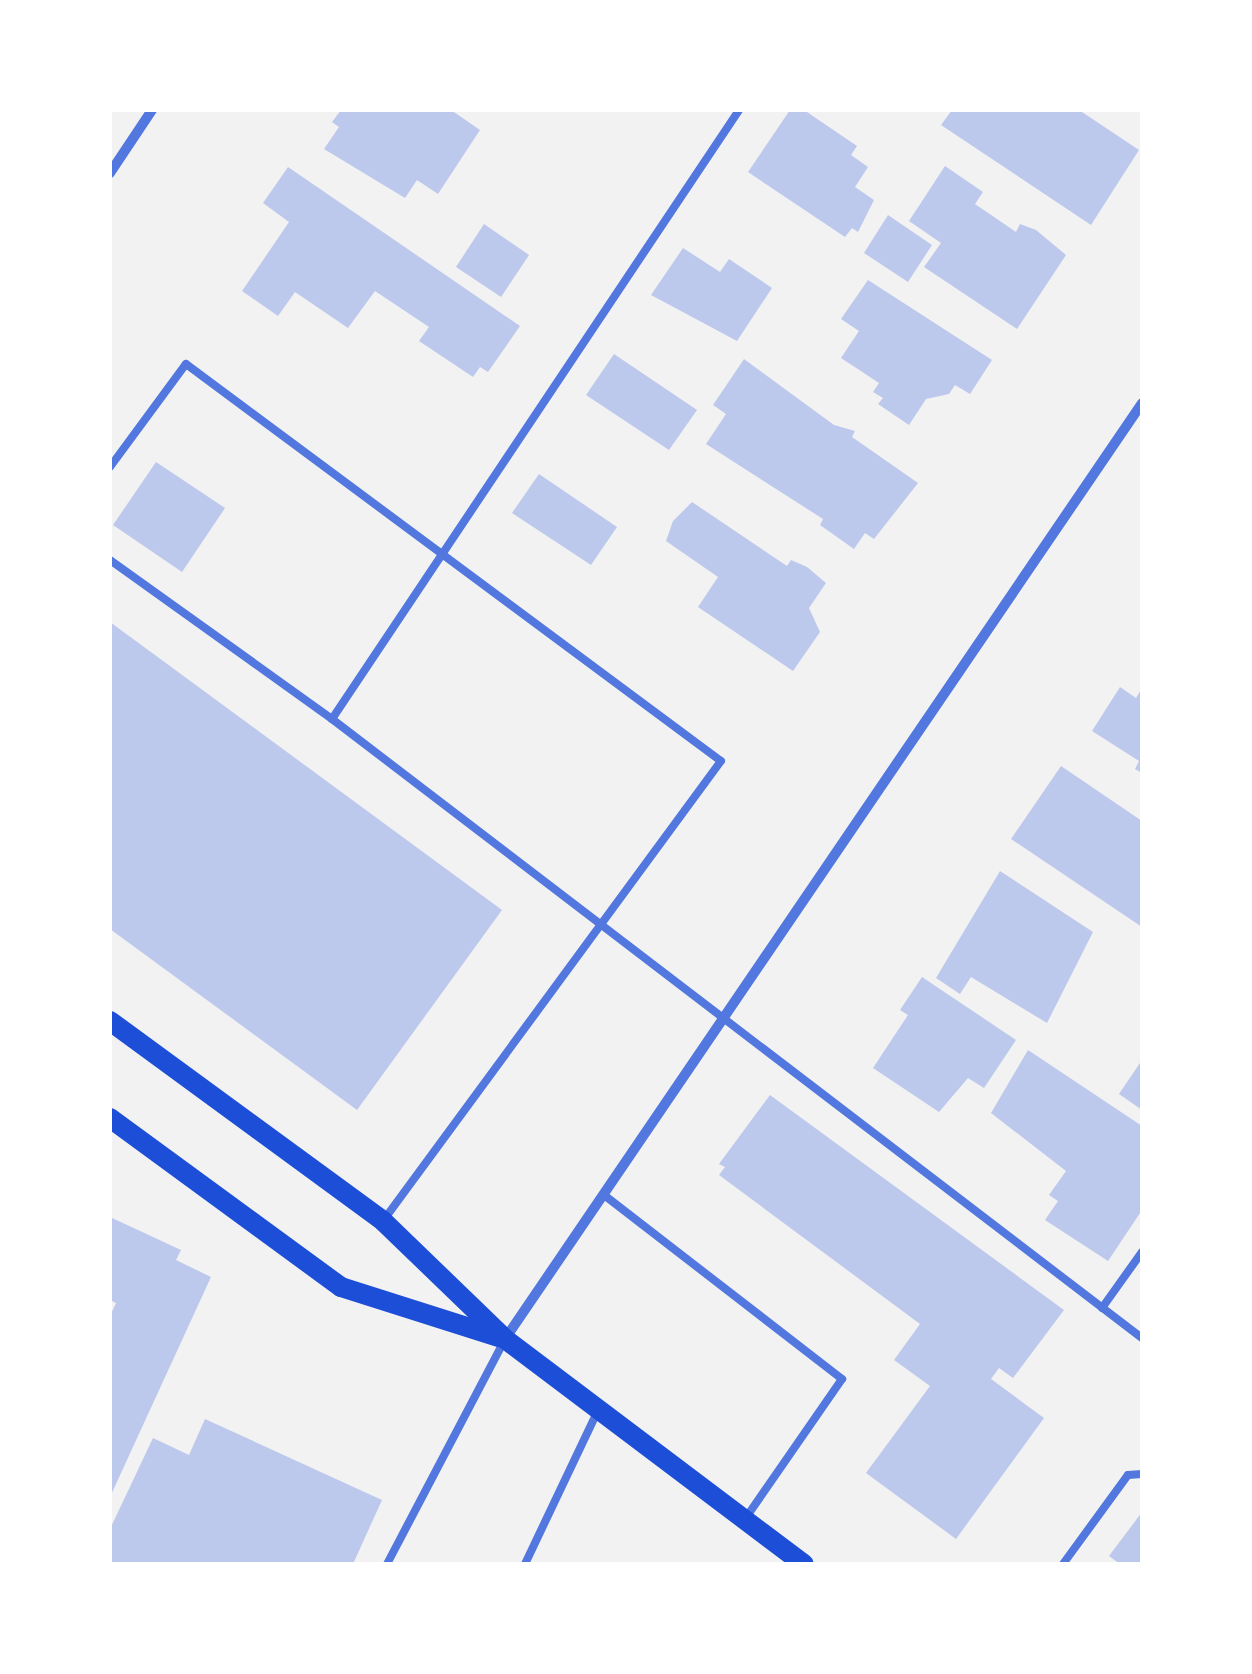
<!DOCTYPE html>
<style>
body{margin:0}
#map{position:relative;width:1252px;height:1674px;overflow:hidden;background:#f2f2f2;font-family:"Noto Sans",sans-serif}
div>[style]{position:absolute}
.building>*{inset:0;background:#bdc9ec}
.service>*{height:8px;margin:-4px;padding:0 4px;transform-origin:4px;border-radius:4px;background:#5277de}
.minor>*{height:10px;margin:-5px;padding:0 5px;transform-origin:5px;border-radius:5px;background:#5277de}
.secondary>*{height:20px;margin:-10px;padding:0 10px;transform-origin:10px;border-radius:10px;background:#1d4ed8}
span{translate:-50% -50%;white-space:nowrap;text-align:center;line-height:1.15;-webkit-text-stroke:10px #fff;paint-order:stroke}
.frame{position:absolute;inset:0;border:112px solid #fff;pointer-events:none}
</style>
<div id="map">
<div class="building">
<i style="clip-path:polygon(341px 110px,451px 110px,480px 130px,438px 194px,417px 180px,405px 198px,324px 149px,339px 127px,332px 122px)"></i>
<i style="clip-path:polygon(790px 110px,804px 110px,857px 146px,851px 155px,868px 167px,855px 187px,874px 200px,858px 232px,852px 228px,845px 237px,748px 172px)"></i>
<i style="clip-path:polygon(952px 110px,1079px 110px,1139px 150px,1091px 225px,941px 125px)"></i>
<i style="clip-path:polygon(945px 166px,983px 192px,975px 204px,1016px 232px,1020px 224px,1036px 230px,1066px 255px,1017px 329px,924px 267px,941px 243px,909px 221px)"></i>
<i style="clip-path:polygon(288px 167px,520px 326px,488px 372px,480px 367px,473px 377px,419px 341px,429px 327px,375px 291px,348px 328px,295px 292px,278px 316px,242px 291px,289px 222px,263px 203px)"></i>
<i style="clip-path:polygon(888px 215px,932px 245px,908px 282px,864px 253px)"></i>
<i style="clip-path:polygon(484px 224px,529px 255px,501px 297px,456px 267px)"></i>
<i style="clip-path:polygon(683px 248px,720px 272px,729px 259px,772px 288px,737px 341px,651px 295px)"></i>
<i style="clip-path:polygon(868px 280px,992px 360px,970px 394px,955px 385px,949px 394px,926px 399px,909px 425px,878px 404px,883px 398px,873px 392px,879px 383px,841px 358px,859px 331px,841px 319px)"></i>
<i style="clip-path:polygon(614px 354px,697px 410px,669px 450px,586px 395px)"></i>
<i style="clip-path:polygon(744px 359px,834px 425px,855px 431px,852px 437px,918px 483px,874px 539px,865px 533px,854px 549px,820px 525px,823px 519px,706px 444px,726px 414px,713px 405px)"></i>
<i style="clip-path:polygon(156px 462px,225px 508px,182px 572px,113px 525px)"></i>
<i style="clip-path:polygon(539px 474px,617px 527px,591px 565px,512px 513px)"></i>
<i style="clip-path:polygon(692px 502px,787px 566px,791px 560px,807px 567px,826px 583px,809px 608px,820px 632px,793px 671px,698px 607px,718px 577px,666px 541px,673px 521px)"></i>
<i style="clip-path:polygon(110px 622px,502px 910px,357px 1110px,110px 929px)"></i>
<i style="clip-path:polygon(1120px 687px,1136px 698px,1142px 688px,1142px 773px,1135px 769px,1139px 761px,1092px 731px)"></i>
<i style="clip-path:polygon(1061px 766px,1142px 821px,1142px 927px,1011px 839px)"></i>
<i style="clip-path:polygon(1000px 871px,1093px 932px,1047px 1023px,971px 977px,960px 994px,936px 978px)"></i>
<i style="clip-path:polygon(922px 977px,1016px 1040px,984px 1088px,968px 1078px,939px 1112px,873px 1068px,908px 1015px,900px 1010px)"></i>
<i style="clip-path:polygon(1028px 1050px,1142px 1126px,1142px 1210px,1108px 1261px,1045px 1220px,1058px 1201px,1049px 1195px,1066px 1171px,991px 1113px)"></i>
<i style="clip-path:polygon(1142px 1060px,1142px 1110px,1119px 1094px)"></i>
<i style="clip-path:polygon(770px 1095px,1064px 1310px,1013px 1378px,999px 1368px,991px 1379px,1044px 1418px,956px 1539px,866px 1473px,930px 1386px,894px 1360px,920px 1324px,719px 1175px,725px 1167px,719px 1164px)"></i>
<i style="clip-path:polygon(110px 1217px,181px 1250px,176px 1260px,211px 1277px,110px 1497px,110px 1316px,116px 1303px,110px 1300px)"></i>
<i style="clip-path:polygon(205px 1419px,382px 1500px,353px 1564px,110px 1564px,110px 1529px,153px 1438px,189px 1455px)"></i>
<i style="clip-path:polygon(1142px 1512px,1142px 1564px,1120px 1564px,1109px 1556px)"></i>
</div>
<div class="service">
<i style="left:110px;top:467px;width:128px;rotate:-53.6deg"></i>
<i style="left:186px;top:364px;width:666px;rotate:36.58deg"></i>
<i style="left:721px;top:761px;width:571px;rotate:126.31deg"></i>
<i style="left:110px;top:560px;width:273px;rotate:35.6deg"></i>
<i style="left:332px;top:719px;width:1019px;rotate:37.39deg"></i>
<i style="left:332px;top:719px;width:732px;rotate:-56.24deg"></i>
<i style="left:604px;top:1195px;width:301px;rotate:37.7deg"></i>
<i style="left:842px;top:1379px;width:170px;rotate:124.7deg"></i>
<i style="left:1102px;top:1308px;width:69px;rotate:-54.5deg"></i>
<i style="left:387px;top:1564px;width:250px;rotate:-62.3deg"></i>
<i style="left:525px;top:1564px;width:170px;rotate:-64.6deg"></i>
<i style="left:1063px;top:1564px;width:110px;rotate:-53.9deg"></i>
<i style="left:1128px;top:1475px;width:14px;rotate:-4deg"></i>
</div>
<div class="minor">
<i style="left:110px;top:173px;width:76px;rotate:-56.3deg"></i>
<i style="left:505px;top:1339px;width:1132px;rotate:-55.76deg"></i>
</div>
<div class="secondary">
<i style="left:110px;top:1021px;width:338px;rotate:36.2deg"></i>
<i style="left:383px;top:1221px;width:170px;rotate:44deg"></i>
<i style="left:505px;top:1339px;width:374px;rotate:37deg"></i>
<i style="left:110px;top:1118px;width:286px;rotate:36.2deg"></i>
<i style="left:341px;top:1287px;width:166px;rotate:17.6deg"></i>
</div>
<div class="frame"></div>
</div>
